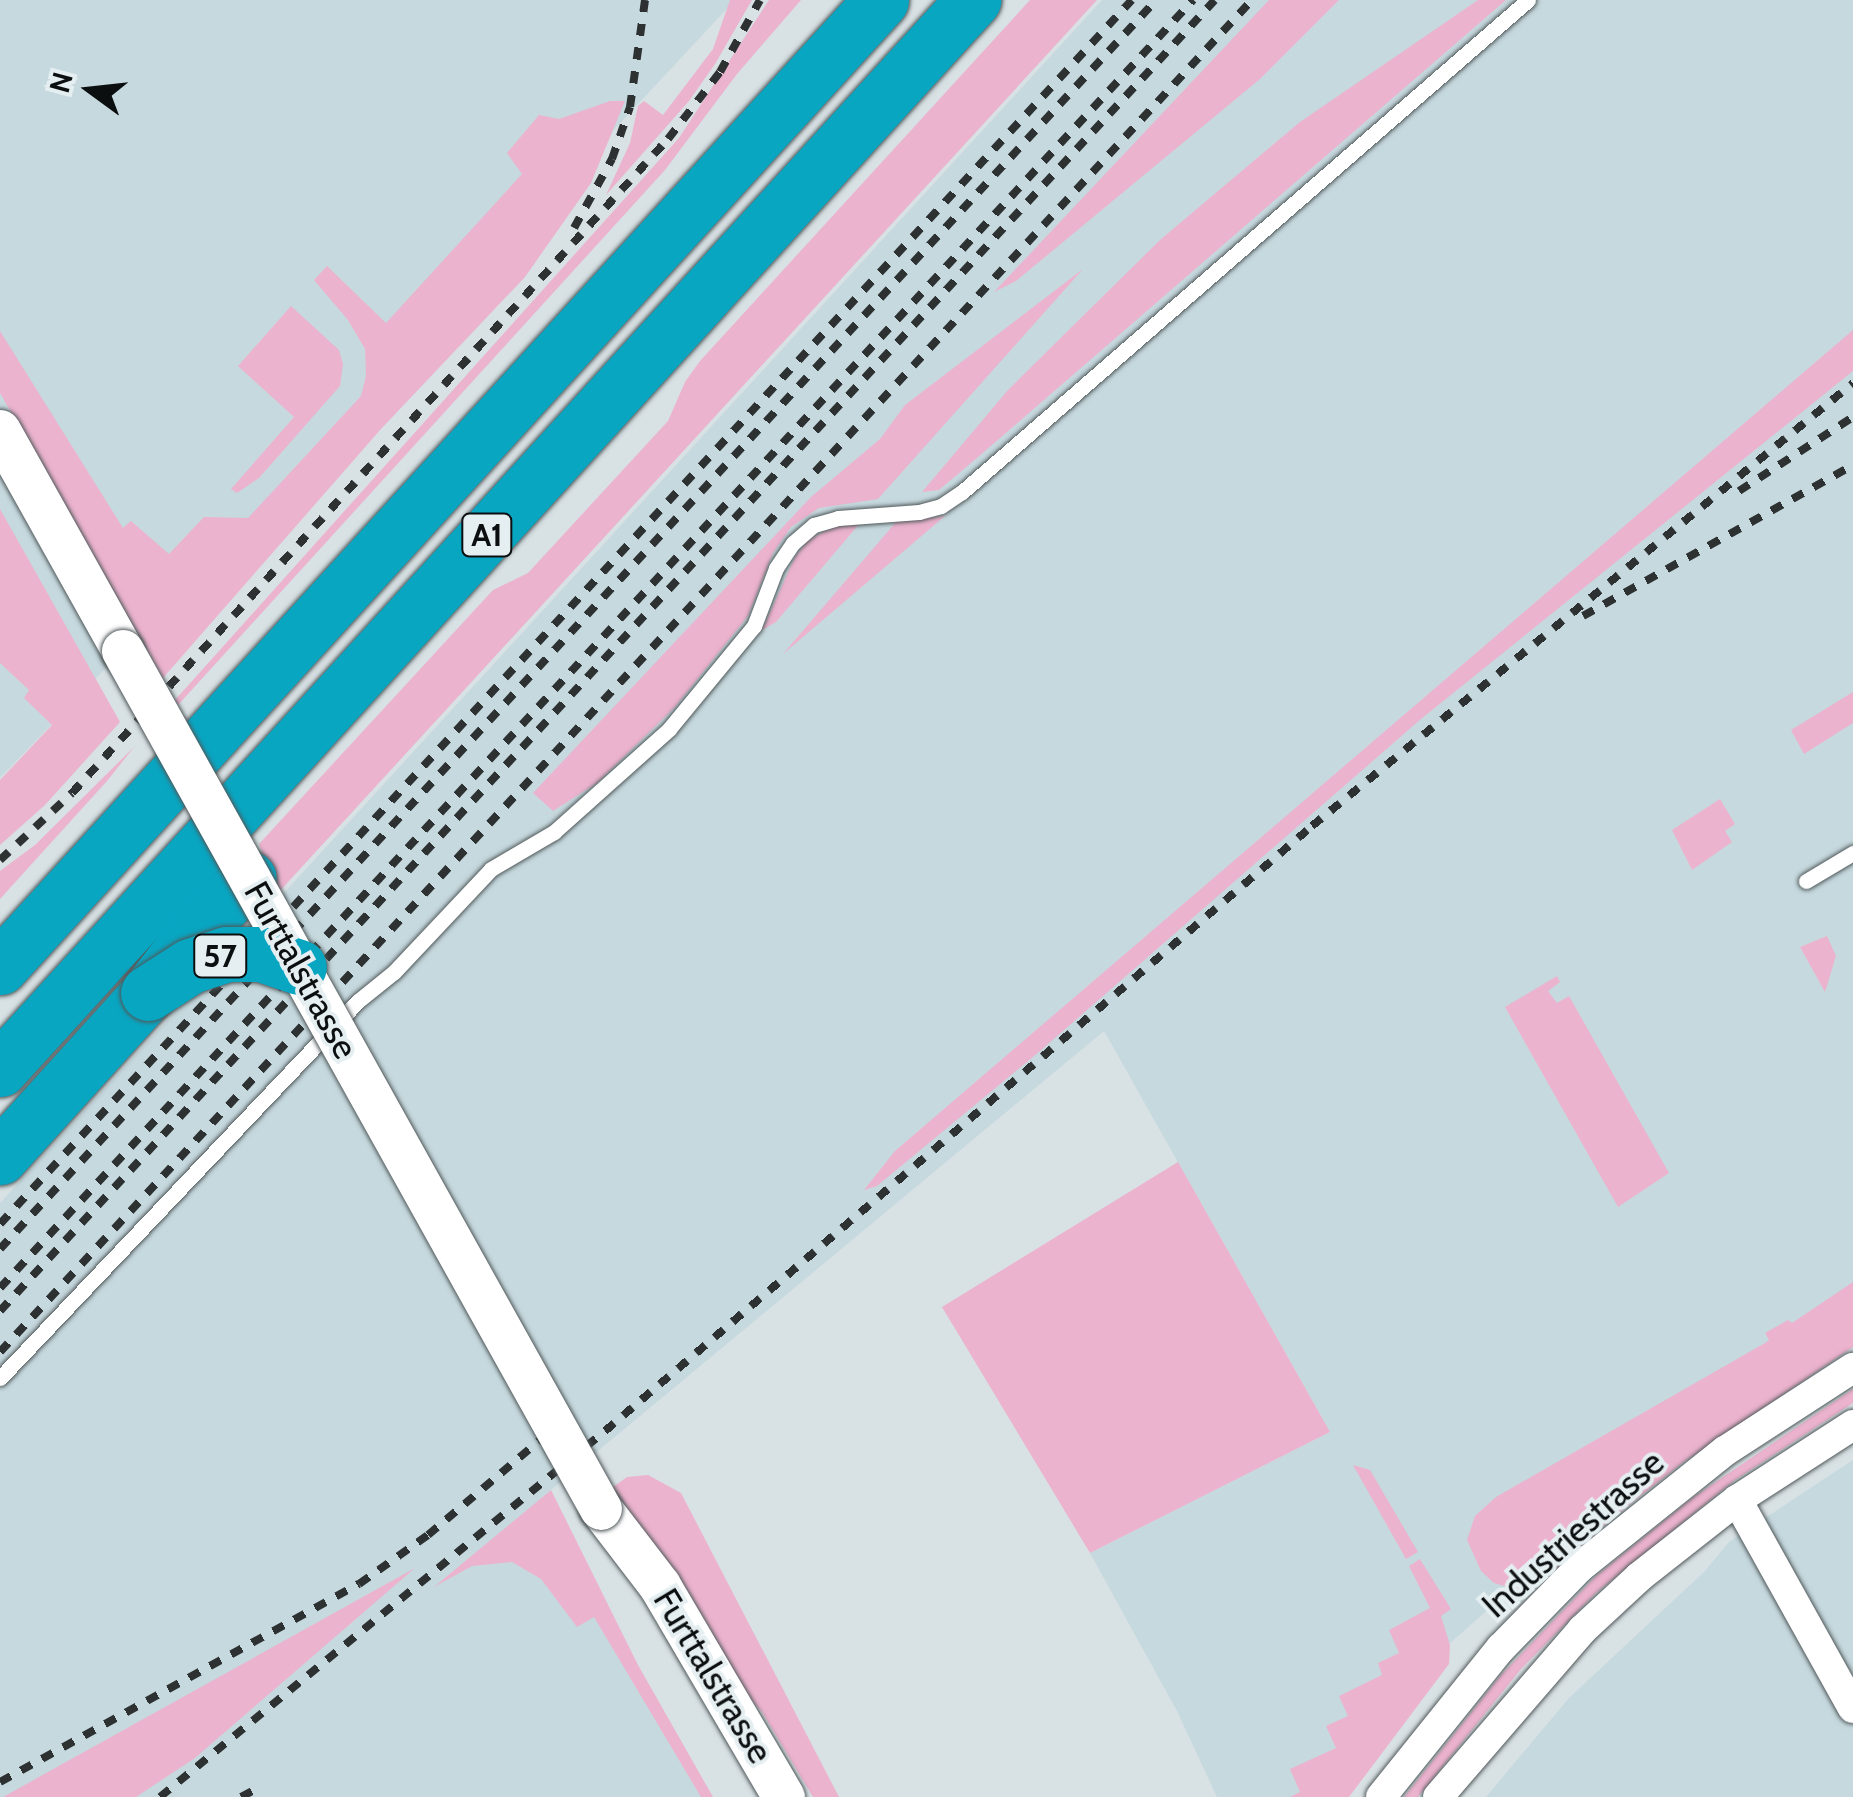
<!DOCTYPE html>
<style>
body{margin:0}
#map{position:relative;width:1853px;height:1797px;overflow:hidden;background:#d8e1e4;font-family:Cabin,sans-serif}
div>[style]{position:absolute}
.built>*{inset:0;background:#c6d9de}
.green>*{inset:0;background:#ecb3ce}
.roads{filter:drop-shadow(0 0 2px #50585a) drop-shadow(0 0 2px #50585a)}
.lane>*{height:15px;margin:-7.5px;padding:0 7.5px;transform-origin:7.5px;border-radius:7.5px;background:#fff}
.street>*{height:30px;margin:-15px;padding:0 15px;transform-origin:15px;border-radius:15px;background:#fff}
.secondary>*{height:42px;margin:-21px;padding:0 21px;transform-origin:21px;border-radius:21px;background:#fff}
.highway>*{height:55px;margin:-27.5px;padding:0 27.5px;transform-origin:27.5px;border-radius:27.5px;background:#09a6c2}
.rail>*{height:8px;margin-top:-4px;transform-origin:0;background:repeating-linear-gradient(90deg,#2d3132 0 12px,transparent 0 24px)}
.bridges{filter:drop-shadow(0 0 2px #50585a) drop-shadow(0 0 2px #50585a)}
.secondary-bridge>*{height:42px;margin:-21px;padding:0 21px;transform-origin:21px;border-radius:21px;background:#fff}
.highway-bridge>*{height:55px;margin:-27.5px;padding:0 27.5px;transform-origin:27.5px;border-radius:27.5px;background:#09a6c2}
span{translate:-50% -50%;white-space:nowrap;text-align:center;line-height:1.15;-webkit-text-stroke:8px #e5eef1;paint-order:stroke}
.shield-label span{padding:2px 8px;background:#e5eef1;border:2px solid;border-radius:8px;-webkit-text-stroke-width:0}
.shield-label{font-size:32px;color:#0c0f10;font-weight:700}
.street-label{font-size:35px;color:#0c0f10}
.north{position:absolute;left:40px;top:40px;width:100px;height:100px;-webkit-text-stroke:8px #e5eef1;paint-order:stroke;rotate:285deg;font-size:28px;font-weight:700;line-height:40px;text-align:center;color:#0c0f10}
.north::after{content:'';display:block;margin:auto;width:35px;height:45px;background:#0c0f10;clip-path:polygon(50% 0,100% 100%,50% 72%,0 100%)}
</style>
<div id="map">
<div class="built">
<i style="clip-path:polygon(0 0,735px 0,335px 429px,0 778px)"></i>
<i style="clip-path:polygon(1102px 0,1853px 0,1853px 1348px,1561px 1545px,1448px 1645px,1327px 1797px,1217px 1797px,1177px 1711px,1090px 1553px,1330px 1432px,1104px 1031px,546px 1494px,603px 1606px,712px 1797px,0 1797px,0 1203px)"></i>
<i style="clip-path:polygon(1853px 1460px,1853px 1797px,1486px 1797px,1569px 1698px,1704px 1572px,1729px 1542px)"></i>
</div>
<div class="green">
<i style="clip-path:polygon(730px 0,752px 0,715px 64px,689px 101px,606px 195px,630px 143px,638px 106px,644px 101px,663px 115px,713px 49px)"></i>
<i style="clip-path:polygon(769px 0,801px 0,737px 74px,665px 170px,178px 705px,175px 700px,679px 138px)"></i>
<i style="clip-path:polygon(1030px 0,1097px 0,278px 893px,259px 844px,493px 590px,528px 573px,668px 421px,685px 382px,700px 361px)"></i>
<i style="clip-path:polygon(1269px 0,1339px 0,1260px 79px,1016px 281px,994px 292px)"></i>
<i style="clip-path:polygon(1478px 0,1506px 0,977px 458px,939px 490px,922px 492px,1008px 390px,1160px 240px,1300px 122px)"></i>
<i style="clip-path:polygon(610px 101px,625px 101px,591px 183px,525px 277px,381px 429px,163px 678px,0 393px,0 331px,123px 528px,131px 521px,169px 554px,204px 517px,248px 518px,361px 396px,366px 376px,365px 349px,348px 320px,314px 280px,327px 266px,386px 323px,522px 174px,507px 153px,539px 115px,559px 119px)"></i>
<i style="clip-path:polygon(1083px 269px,878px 499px,819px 508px,791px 527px,773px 553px,748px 616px,675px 707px,597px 783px,553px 811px,533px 793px,811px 497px,880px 439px,905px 405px)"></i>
<i style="clip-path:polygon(291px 306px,339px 350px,343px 364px,340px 386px,259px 478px,237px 493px,231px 489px,294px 417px,238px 366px)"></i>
<i style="clip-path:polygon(1853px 330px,1853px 371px,1421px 719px,1040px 1051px,877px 1186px,864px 1190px,895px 1151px)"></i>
<i style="clip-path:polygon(0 509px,120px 722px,45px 805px,0 845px,0 780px,52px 725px,24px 698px,29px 690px,0 663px)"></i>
<i style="clip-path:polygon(945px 516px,783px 654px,896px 522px)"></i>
<i style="clip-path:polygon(860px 523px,776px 622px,762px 630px,795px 557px,807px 541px,837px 524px)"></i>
<i style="clip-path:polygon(1853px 692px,1853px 723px,1804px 754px,1791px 730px)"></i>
<i style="clip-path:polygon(134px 747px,107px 781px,0 899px,0 871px,35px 845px)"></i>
<i style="clip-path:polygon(1720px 799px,1735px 824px,1725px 831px,1732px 842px,1692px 870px,1672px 830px)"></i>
<i style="clip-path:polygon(1827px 936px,1836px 956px,1825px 992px,1800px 947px)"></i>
<i style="clip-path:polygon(1557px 976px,1560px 982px,1548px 991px,1557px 1003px,1569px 996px,1669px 1173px,1618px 1207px,1505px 1007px)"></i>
<i style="clip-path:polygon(1178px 1162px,1330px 1432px,1090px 1553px,942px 1307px)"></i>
<i style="clip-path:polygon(1853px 1282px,1853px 1347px,1681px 1464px,1611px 1519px,1536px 1587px,1515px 1589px,1494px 1583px,1481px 1571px,1467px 1540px,1475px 1516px,1496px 1497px,1765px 1343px,1769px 1340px,1765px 1333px,1788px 1320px,1792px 1323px)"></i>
<i style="clip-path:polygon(1853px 1389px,1853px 1403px,1735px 1480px,1596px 1593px,1521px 1669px,1418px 1797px,1404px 1797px,1500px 1676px,1596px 1576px,1692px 1498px)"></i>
<i style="clip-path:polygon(1353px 1465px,1370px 1470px,1418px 1552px,1406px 1559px)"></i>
<i style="clip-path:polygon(648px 1475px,681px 1493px,839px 1797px,813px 1797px,762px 1712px,736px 1683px,638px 1535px,613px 1487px,627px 1477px)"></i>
<i style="clip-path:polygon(551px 1490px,638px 1665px,713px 1797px,701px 1797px,594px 1617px,577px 1627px,541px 1579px,512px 1562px,472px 1566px,434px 1587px)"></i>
<i style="clip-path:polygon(1420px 1559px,1451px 1609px,1441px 1616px,1450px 1645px,1449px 1664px,1349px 1797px,1290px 1797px,1300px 1792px,1290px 1769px,1336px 1748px,1326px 1726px,1348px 1716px,1339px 1696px,1382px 1675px,1378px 1663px,1399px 1653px,1389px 1630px,1430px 1608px,1409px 1566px)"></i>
<i style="clip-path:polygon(415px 1568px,195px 1758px,136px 1797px,3px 1797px)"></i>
</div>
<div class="roads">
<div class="lane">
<i style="left:1806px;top:881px;width:55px;rotate:-30.8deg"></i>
<i style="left:0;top:1378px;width:520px;rotate:-46.48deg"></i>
<i style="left:358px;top:1001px;width:46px;rotate:-38.9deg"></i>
<i style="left:394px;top:972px;width:141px;rotate:-46.7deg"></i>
<i style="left:491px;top:869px;width:73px;rotate:-30.4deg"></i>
<i style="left:554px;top:832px;width:154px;rotate:-41.8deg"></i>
<i style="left:669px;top:729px;width:134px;rotate:-50.5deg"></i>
<i style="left:754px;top:626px;width:62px;rotate:-69.2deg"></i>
<i style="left:776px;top:568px;width:30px;rotate:-56deg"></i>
<i style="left:793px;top:543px;width:28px;rotate:-41deg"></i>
<i style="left:814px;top:525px;width:25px;rotate:-16deg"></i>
<i style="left:838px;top:518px;width:81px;rotate:-4.2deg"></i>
<i style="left:919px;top:512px;width:23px;rotate:-15deg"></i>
<i style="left:941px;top:506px;width:25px;rotate:-34deg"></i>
<i style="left:962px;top:492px;width:750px;rotate:-41deg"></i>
</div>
<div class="street">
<i style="left:1737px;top:1500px;width:238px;rotate:60.9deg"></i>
<i style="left:1381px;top:1797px;width:191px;rotate:-51.2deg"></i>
<i style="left:1501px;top:1648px;width:113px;rotate:-45.7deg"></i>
<i style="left:1580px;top:1567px;width:186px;rotate:-38.7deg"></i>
<i style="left:1725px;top:1451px;width:153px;rotate:-33deg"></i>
<i style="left:1438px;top:1797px;width:221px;rotate:-49.2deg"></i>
<i style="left:1582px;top:1630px;width:78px;rotate:-42.9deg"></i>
<i style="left:1639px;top:1577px;width:125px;rotate:-38.2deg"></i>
<i style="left:1737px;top:1500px;width:138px;rotate:-32.9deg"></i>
</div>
<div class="secondary">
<i style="left:0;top:431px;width:252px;rotate:60.8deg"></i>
<i style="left:601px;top:1509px;width:97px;rotate:52.5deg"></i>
<i style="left:660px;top:1586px;width:245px;rotate:59.6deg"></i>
</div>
<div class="highway">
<i style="left:0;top:967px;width:1308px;rotate:-47.66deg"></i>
<i style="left:0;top:1069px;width:1446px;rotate:-47.69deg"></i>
<i style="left:0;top:1157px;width:221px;rotate:-47.9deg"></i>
<i style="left:148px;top:993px;width:75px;rotate:-52.1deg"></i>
<i style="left:194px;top:934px;width:78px;rotate:-45.5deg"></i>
</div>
</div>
<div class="rail">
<i style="left:574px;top:228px;width:79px;rotate:-61.2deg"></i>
<i style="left:612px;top:159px;width:55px;rotate:-70.9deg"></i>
<i style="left:630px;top:107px;width:108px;rotate:-82deg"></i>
<i style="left:1739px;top:491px;width:136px;rotate:-33deg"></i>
<i style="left:1583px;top:616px;width:309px;rotate:-29.2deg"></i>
<i style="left:0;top:860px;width:98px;rotate:-42.9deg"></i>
<i style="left:72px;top:793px;width:885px;rotate:-47.66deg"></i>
<i style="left:668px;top:139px;width:85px;rotate:-52.2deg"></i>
<i style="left:720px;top:72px;width:82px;rotate:-60.9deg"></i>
<i style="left:0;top:1224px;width:1667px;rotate:-47.24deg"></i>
<i style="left:0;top:1249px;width:1702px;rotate:-47.21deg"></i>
<i style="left:0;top:1288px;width:1756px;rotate:-47.19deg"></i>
<i style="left:0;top:1311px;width:1787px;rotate:-47.18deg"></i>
<i style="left:0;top:1352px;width:1843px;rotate:-47.2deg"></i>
<i style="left:0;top:1782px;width:410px;rotate:-28.9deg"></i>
<i style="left:359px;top:1584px;width:85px;rotate:-35.4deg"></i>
<i style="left:428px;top:1535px;width:165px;rotate:-40.3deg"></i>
<i style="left:160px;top:1797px;width:576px;rotate:-39.44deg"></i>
<i style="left:605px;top:1431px;width:931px;rotate:-40.55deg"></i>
<i style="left:1312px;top:826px;width:699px;rotate:-39.31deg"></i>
<i style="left:241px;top:1797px;width:15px;rotate:-28deg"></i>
</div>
<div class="bridges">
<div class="secondary-bridge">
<i style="left:123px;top:651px;width:982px;rotate:60.88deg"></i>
</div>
<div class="highway-bridge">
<i style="left:148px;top:993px;width:50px;rotate:-32.7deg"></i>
<i style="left:190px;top:966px;width:38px;rotate:-18deg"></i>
<i style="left:226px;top:954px;width:35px"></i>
<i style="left:261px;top:954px;width:40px;rotate:18.9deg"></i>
</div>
</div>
<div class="shield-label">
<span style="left:487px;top:535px">A1</span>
<span style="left:220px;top:956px">57</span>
</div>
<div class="street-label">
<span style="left:301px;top:970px;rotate:61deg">Furttalstrasse</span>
<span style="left:1573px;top:1534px;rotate:-42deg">Industriestrasse</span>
<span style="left:713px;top:1676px;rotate:59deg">Furttalstrasse</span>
</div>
<div class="north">N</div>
</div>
